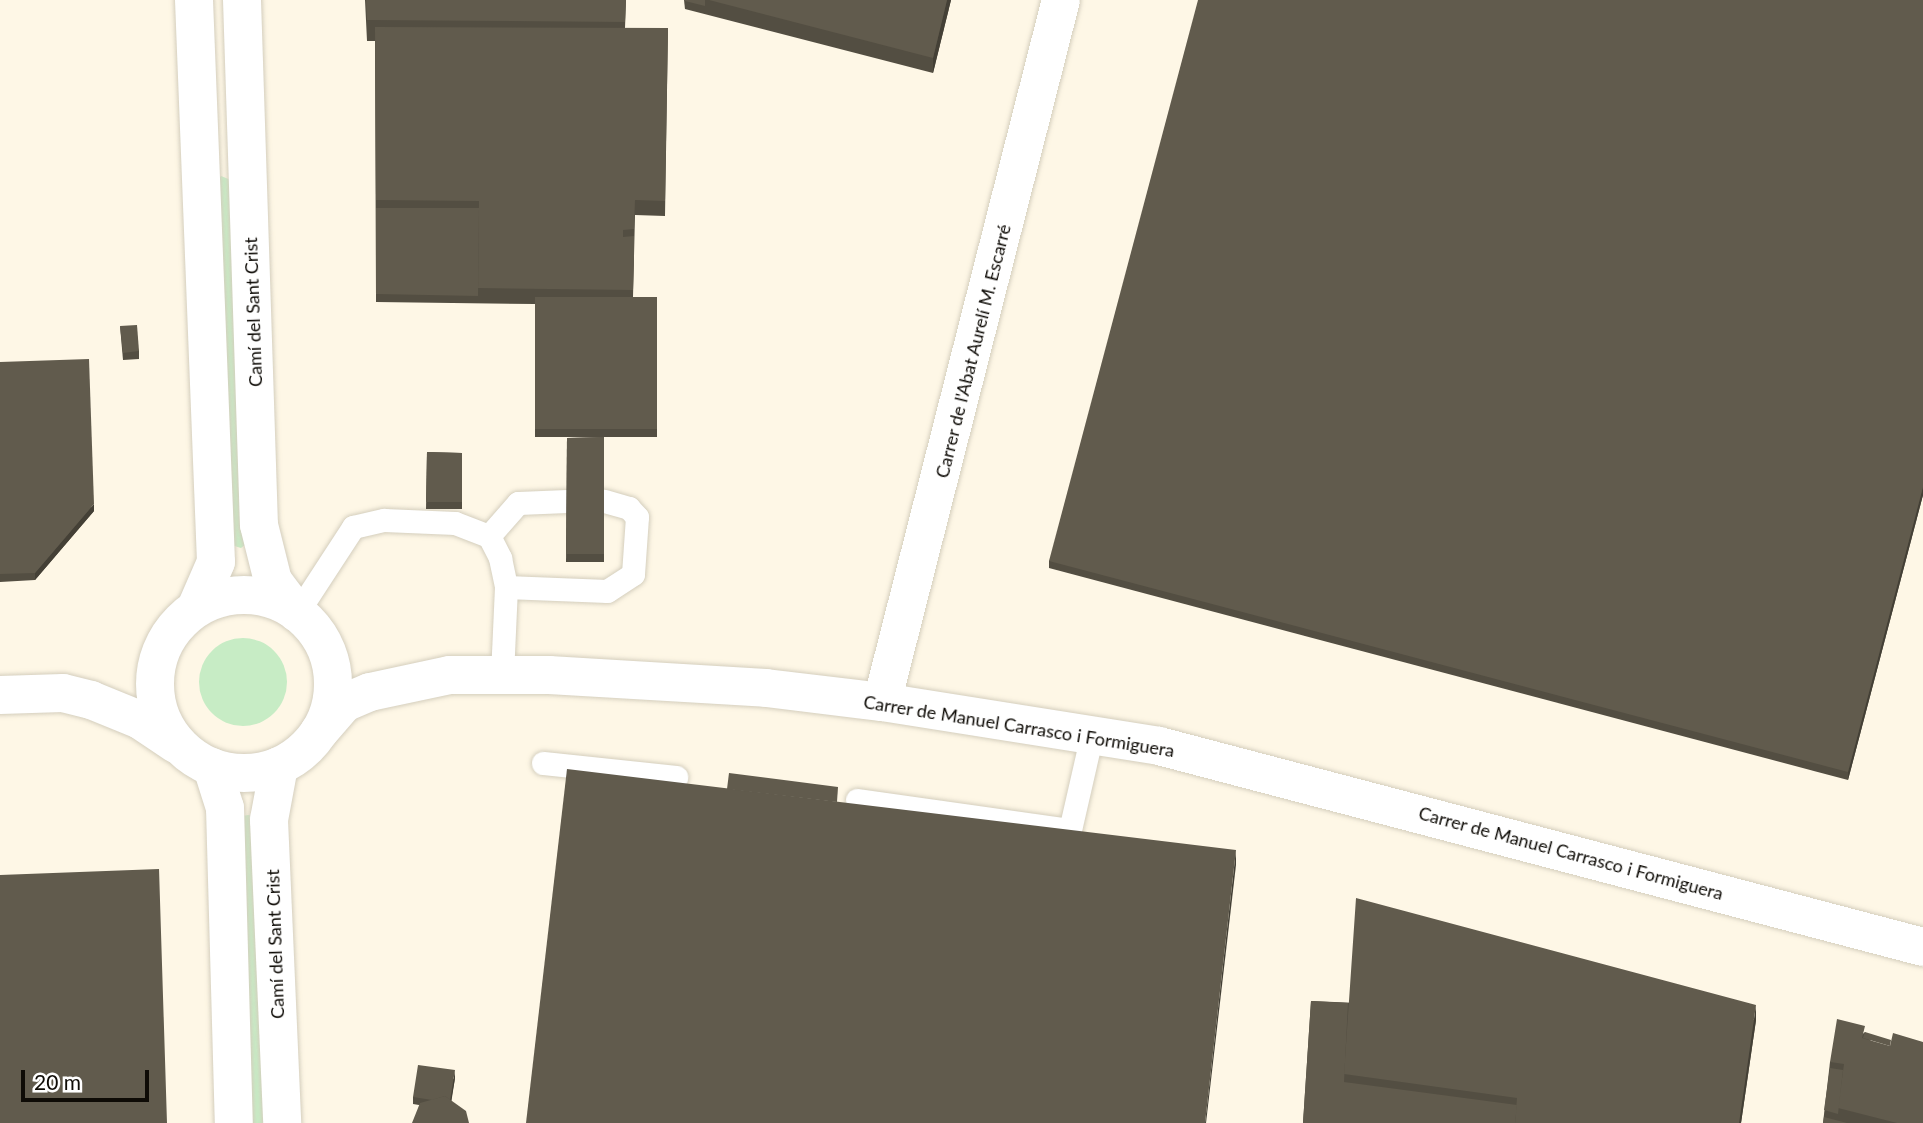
<!DOCTYPE html>
<meta charset="utf-8">
<style>
body{margin:0}
#map{position:relative;width:1923px;height:1123px;overflow:hidden;background:#fef7e6;font-family:Lato,sans-serif}
div>[style]{position:absolute}
.green>*{inset:0;background:#c7ecc5}
.round{border-radius:50%}
.roads{filter:drop-shadow(0 0 2px #d4cebd) drop-shadow(0 0 2px #d4cebd)}
.lane>*{height:23px;margin:-11.5px;padding:0 11.5px;transform-origin:11.5px;border-radius:11.5px;background:#fff}
.street>*{height:38px;margin:-19px;padding:0 19px;transform-origin:19px;border-radius:19px;background:#fff}
.street>.ring{margin:-19px;padding:0;box-sizing:content-box;background:none;border:38px solid #fff;border-radius:50%}
.wall>*{inset:0;background:#534e42}
.shaded-wall>*{inset:0;background:#444036}
.building>*{inset:0;background:#615b4d}
span{translate:-50% -50%;white-space:nowrap;text-align:center;line-height:1.15;-webkit-text-stroke:7px #fff;paint-order:stroke}
.street-label{font-size:18px;color:#0e0b06}
.scale{position:absolute;left:21px;top:1070px;width:128px;height:32px;box-sizing:border-box;border:4px solid #0e0b06;border-top:0;padding-left:9px;font-size:21px;line-height:24px;white-space:nowrap;color:#0e0b06;-webkit-text-stroke:5px #fff;paint-order:stroke}
</style>
<div id="map">
<div class="green">
<i style="clip-path:polygon(221px 176px,231px 180px,245px 545px,241px 548px,231px 545px,217px 181px)"></i>
<i class="round" style="left:199px;top:638px;width:88px;height:88px"></i>
<i style="clip-path:polygon(248px 815px,254px 816px,269px 1123px,250px 1123px,242px 816px)"></i>
</div>
<div class="roads">
<div class="lane">
<i style="left:489px;top:536px;width:44px;rotate:-48.7deg"></i>
<i style="left:518px;top:503px;width:49px;rotate:-2.3deg"></i>
<i style="left:506px;top:587px;width:101px;rotate:2.3deg"></i>
<i style="left:607px;top:591px;width:31px;rotate:-33deg"></i>
<i style="left:633px;top:574px;width:57px;rotate:-86deg"></i>
<i style="left:637px;top:517px;width:12px;rotate:-132deg"></i>
<i style="left:629px;top:508px;width:26px;rotate:-164deg"></i>
<i style="left:297px;top:613px;width:103px;rotate:-56.9deg"></i>
<i style="left:353px;top:527px;width:32px;rotate:-13deg"></i>
<i style="left:384px;top:520px;width:71px;rotate:2.4deg"></i>
<i style="left:455px;top:523px;width:36px;rotate:21deg"></i>
<i style="left:489px;top:536px;width:25px;rotate:63deg"></i>
<i style="left:500px;top:558px;width:30px;rotate:78deg"></i>
<i style="left:506px;top:587px;width:89px;rotate:92.6deg"></i>
<i style="left:543px;top:763px;width:134px;rotate:6deg"></i>
<i style="left:857px;top:800px;width:215px;rotate:8deg"></i>
<i style="left:1070px;top:830px;width:98px;rotate:-77.1deg"></i>
</div>
<div class="street">
<i style="left:194px;top:0;width:562px;rotate:87.76deg"></i>
<i style="left:216px;top:562px;width:50px;rotate:113.5deg"></i>
<i style="left:242px;top:0;width:525px;rotate:88.15deg"></i>
<i style="left:259px;top:525px;width:58px;rotate:76deg"></i>
<i style="left:273px;top:581px;width:40px;rotate:53deg"></i>
<i class="ring" style="left:155px;top:595px;width:140px;height:140px"></i>
<i style="left:0;top:695px;width:63px;rotate:-1.8deg"></i>
<i style="left:63px;top:693px;width:29px;rotate:14deg"></i>
<i style="left:91px;top:700px;width:53px;rotate:22.2deg"></i>
<i style="left:140px;top:720px;width:43px;rotate:33.7deg"></i>
<i style="left:882px;top:702px;width:724px;rotate:-75.7deg"></i>
<i style="left:319px;top:732px;width:38px;rotate:-49deg"></i>
<i style="left:344px;top:703px;width:28px;rotate:-23deg"></i>
<i style="left:370px;top:692px;width:82px;rotate:-12deg"></i>
<i style="left:450px;top:675px;width:99px"></i>
<i style="left:549px;top:675px;width:217px;rotate:3.4deg"></i>
<i style="left:766px;top:688px;width:117px;rotate:6.9deg"></i>
<i style="left:882px;top:702px;width:280px;rotate:9deg"></i>
<i style="left:1159px;top:746px;width:790px;rotate:14.74deg"></i>
<i style="left:279px;top:766px;width:55px;rotate:100.5deg"></i>
<i style="left:269px;top:820px;width:303px;rotate:87.5deg"></i>
<i style="left:212px;top:767px;width:43px;rotate:72.4deg"></i>
<i style="left:225px;top:808px;width:315px;rotate:88.4deg"></i>
</div>
</div>
<div class="wall">
<i style="clip-path:polygon(365px 0,626px 0,625px 28px,668px 28px,665px 216px,635px 215px,633px 297px,657px 297px,657px 437px,535px 437px,535px 304px,376px 302px,375px 41px,367px 41px)"></i>
<i style="clip-path:polygon(684px 0,951px 0,933px 73px,685px 9px)"></i>
<i style="clip-path:polygon(1923px 0,1923px 495px,1848px 780px,1049px 568px,1049px 561px)"></i>
<i style="clip-path:polygon(120px 326px,139px 351px,139px 359px,123px 360px)"></i>
<i style="clip-path:polygon(0 362px,94px 511px,35px 580px,0 582px)"></i>
<i style="clip-path:polygon(604px 437px,604px 562px,566px 562px,567px 438px)"></i>
<i style="clip-path:polygon(427px 452px,462px 453px,462px 509px,426px 509px)"></i>
<i style="clip-path:polygon(1311px 1001px,1756px 1020px,1741px 1123px,1303px 1123px)"></i>
<i style="clip-path:polygon(1865px 1032px,1923px 1123px,1823px 1123px,1830px 1062px)"></i>
<i style="clip-path:polygon(455px 1078px,451px 1101px,419px 1105px,413px 1104px,413px 1097px)"></i>
</div>
<div class="shaded-wall">
<i style="clip-path:polygon(947px 0,951px 0,933px 73px,933px 58px)"></i>
<i style="clip-path:polygon(1923px 487px,1923px 495px,1848px 780px,1848px 772px)"></i>
<i style="clip-path:polygon(94px 504px,94px 511px,35px 580px,35px 573px)"></i>
<i style="clip-path:polygon(1236px 850px,1236px 865px,1206px 1123px,1205px 1123px)"></i>
<i style="clip-path:polygon(1756px 1005px,1756px 1020px,1741px 1123px,1739px 1123px)"></i>
<i style="clip-path:polygon(455px 1070px,455px 1078px,450px 1110px,450px 1103px)"></i>
</div>
<div class="building">
<i style="clip-path:polygon(366px 0,626px 0,625px 22px,367px 20px)"></i>
<i style="clip-path:polygon(685px 0,705px 0,705px 6px,685px 1px)"></i>
<i style="clip-path:polygon(709px 0,947px 0,933px 58px)"></i>
<i style="clip-path:polygon(1198px 0,1923px 0,1923px 487px,1848px 772px,1049px 561px)"></i>
<i style="clip-path:polygon(375px 27px,668px 28px,665px 201px,635px 200px,634px 229px,623px 230px,623px 261px,634px 261px,633px 290px,478px 288px,479px 201px,376px 200px)"></i>
<i style="clip-path:polygon(376px 208px,479px 208px,478px 296px,376px 294px)"></i>
<i style="clip-path:polygon(634px 236px,634px 269px,634px 261px,623px 261px,623px 237px)"></i>
<i style="clip-path:polygon(535px 297px,657px 297px,657px 429px,535px 429px)"></i>
<i style="clip-path:polygon(137px 325px,139px 351px,123px 353px,120px 326px)"></i>
<i style="clip-path:polygon(89px 359px,94px 504px,35px 573px,0 574px,0 362px)"></i>
<i style="clip-path:polygon(604px 437px,604px 554px,566px 554px,567px 438px)"></i>
<i style="clip-path:polygon(427px 452px,462px 453px,462px 502px,426px 502px)"></i>
<i style="clip-path:polygon(567px 769px,1236px 850px,1205px 1123px,526px 1123px)"></i>
<i style="clip-path:polygon(729px 773px,838px 787px,837px 802px,727px 789px)"></i>
<i style="clip-path:polygon(159px 869px,167px 1123px,0 1123px,0 875px)"></i>
<i style="clip-path:polygon(1356px 898px,1756px 1005px,1739px 1123px,1515px 1123px,1517px 1098px,1344px 1074px)"></i>
<i style="clip-path:polygon(1311px 1001px,1348px 1003px,1344px 1082px,1517px 1105px,1515px 1123px,1303px 1123px)"></i>
<i style="clip-path:polygon(1837px 1019px,1865px 1026px,1862px 1038px,1890px 1046px,1893px 1033px,1923px 1042px,1923px 1123px,1897px 1123px,1838px 1108px,1844px 1064px,1830px 1062px)"></i>
<i style="clip-path:polygon(1865px 1032px,1891px 1040px,1890px 1046px,1863px 1038px)"></i>
<i style="clip-path:polygon(418px 1065px,455px 1070px,450px 1100px,445px 1096px,432px 1100px,413px 1097px)"></i>
<i style="clip-path:polygon(1830px 1068px,1843px 1070px,1838px 1114px,1824px 1110px)"></i>
<i style="clip-path:polygon(445px 1096px,466px 1111px,469px 1123px,412px 1123px,420px 1103px)"></i>
<i style="clip-path:polygon(1824px 1117px,1847px 1123px,1823px 1123px)"></i>
</div>
<div class="street-label">
<span style="left:253px;top:312px;rotate:-92deg">Camí del Sant Crist</span>
<span style="left:973px;top:351px;rotate:-76deg">Carrer de l'Abat Aurelí M. Escarré</span>
<span style="left:1019px;top:726px;rotate:9deg">Carrer de Manuel Carrasco i Formiguera</span>
<span style="left:1571px;top:853px;rotate:15deg">Carrer de Manuel Carrasco i Formiguera</span>
<span style="left:275px;top:944px;rotate:-92deg">Camí del Sant Crist</span>
</div>
<div class="scale">20 m</div>
</div>
